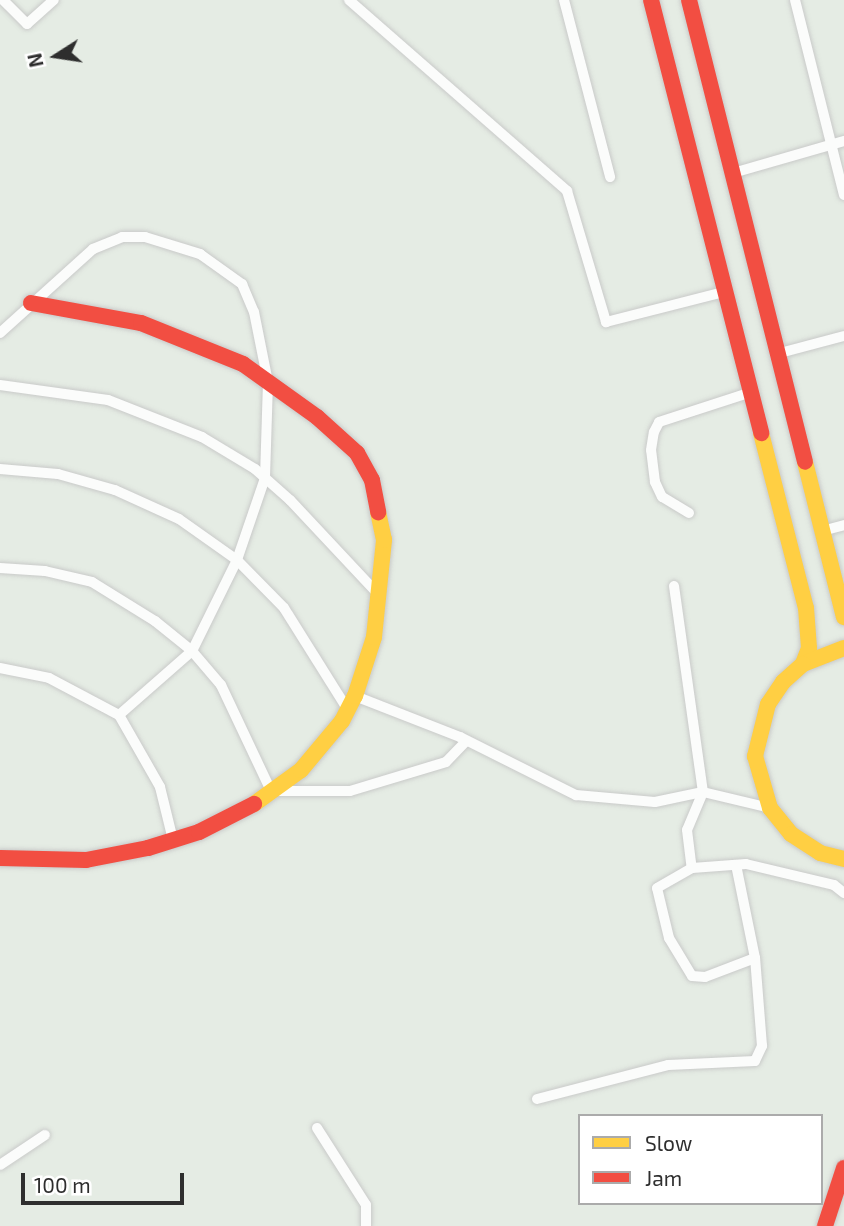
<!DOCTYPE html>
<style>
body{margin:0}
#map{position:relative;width:844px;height:1226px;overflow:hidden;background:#e5ece4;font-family:"Exo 2",sans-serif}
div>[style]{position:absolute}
.roads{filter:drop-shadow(0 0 2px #c9cac9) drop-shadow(0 0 2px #c9cac9)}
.street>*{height:10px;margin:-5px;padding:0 5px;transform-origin:5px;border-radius:5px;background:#fbfcfb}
.slow>*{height:16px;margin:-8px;padding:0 8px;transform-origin:8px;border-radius:8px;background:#ffcf43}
.jam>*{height:16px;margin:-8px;padding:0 8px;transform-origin:8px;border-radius:8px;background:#f24e42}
span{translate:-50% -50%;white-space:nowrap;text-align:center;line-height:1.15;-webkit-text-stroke:6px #fff;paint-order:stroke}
.legend{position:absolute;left:578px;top:1114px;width:245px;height:91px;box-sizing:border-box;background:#fff;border:2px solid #ababab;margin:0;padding:9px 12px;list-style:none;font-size:21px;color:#2e2e2e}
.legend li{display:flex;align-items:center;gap:14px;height:35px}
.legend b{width:35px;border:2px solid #ababab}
.north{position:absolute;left:21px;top:21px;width:70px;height:70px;-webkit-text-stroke:5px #fff;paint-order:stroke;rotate:258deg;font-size:19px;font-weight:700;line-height:28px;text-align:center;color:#2e2e2e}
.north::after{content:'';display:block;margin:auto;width:24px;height:32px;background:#2e2e2e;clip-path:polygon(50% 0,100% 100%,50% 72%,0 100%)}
.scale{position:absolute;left:21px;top:1173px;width:163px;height:32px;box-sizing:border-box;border:4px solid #2e2e2e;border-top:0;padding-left:9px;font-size:21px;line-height:24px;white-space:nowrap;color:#2e2e2e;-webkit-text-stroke:5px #fff;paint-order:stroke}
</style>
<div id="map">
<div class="roads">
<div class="street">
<i style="left:3px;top:0;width:34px;rotate:45deg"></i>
<i style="left:27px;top:24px;width:36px;rotate:-42deg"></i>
<i style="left:349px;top:0;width:290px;rotate:41.2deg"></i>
<i style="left:567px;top:191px;width:137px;rotate:73.4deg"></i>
<i style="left:606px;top:322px;width:122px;rotate:-14.3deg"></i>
<i style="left:564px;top:0;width:183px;rotate:75.4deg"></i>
<i style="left:795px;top:0;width:201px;rotate:75.9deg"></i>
<i style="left:733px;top:173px;width:116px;rotate:-16.1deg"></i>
<i style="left:0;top:333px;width:125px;rotate:-42.1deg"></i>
<i style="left:93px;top:249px;width:31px;rotate:-22deg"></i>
<i style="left:122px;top:237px;width:23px"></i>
<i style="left:145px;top:237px;width:58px;rotate:17.2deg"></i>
<i style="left:200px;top:254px;width:52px;rotate:35.5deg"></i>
<i style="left:242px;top:284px;width:30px;rotate:67deg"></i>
<i style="left:254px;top:312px;width:71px;rotate:78.7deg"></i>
<i style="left:268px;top:382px;width:96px;rotate:91.8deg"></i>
<i style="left:265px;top:478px;width:87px;rotate:108.9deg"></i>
<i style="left:237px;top:560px;width:102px;rotate:116.3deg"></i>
<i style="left:192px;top:651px;width:97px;rotate:138.8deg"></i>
<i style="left:780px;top:353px;width:66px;rotate:-14.9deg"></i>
<i style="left:0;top:385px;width:109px;rotate:7.9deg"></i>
<i style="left:108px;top:400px;width:101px;rotate:21.5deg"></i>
<i style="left:202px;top:437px;width:62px;rotate:31.1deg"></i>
<i style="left:255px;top:469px;width:47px;rotate:41.5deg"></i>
<i style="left:290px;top:500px;width:129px;rotate:46.9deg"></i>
<i style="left:0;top:469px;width:58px;rotate:4.9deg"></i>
<i style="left:58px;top:474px;width:59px;rotate:15.7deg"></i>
<i style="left:115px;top:490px;width:70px;rotate:24.4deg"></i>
<i style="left:179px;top:519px;width:71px;rotate:35.3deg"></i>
<i style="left:237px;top:560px;width:67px;rotate:45.6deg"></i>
<i style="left:284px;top:608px;width:120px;rotate:57.9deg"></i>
<i style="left:689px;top:513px;width:31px;rotate:-149deg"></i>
<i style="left:662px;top:497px;width:17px;rotate:-115deg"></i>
<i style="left:655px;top:482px;width:32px;rotate:-97deg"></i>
<i style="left:651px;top:450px;width:18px;rotate:-81deg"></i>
<i style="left:654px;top:432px;width:11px;rotate:-63deg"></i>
<i style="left:659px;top:422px;width:94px;rotate:-18deg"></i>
<i style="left:822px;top:531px;width:23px;rotate:-15deg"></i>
<i style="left:0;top:568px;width:45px;rotate:3.8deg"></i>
<i style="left:45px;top:571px;width:48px;rotate:13.2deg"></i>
<i style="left:92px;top:582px;width:74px;rotate:31.8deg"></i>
<i style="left:155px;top:621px;width:48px;rotate:39deg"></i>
<i style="left:192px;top:651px;width:45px;rotate:49.5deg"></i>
<i style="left:221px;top:685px;width:117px;rotate:64.7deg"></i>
<i style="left:271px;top:791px;width:79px"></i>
<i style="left:350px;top:791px;width:100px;rotate:-16.8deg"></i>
<i style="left:446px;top:762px;width:29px;rotate:-46deg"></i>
<i style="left:674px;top:586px;width:208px;rotate:82deg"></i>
<i style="left:703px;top:792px;width:41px;rotate:112.8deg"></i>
<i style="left:687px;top:830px;width:38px;rotate:83deg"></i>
<i style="left:0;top:668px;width:50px;rotate:11.5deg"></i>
<i style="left:49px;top:678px;width:79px;rotate:27.9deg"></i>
<i style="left:119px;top:715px;width:83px;rotate:60.3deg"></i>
<i style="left:160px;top:787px;width:55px;rotate:76.2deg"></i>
<i style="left:355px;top:696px;width:113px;rotate:21.3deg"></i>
<i style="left:460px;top:737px;width:130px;rotate:26.6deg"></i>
<i style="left:576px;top:795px;width:79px;rotate:5.1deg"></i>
<i style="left:655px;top:802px;width:49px;rotate:-11.8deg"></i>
<i style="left:703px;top:792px;width:69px;rotate:13.4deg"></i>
<i style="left:755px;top:958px;width:53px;rotate:159.2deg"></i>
<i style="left:705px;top:977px;width:13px;rotate:-176deg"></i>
<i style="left:692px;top:976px;width:44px;rotate:-121.2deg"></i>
<i style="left:669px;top:938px;width:51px;rotate:-103.5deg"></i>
<i style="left:657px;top:888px;width:40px;rotate:-29.7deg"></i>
<i style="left:692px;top:868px;width:54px;rotate:-4.2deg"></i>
<i style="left:746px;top:864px;width:90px;rotate:13.4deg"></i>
<i style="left:834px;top:885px;width:13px;rotate:39deg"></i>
<i style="left:537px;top:1099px;width:135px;rotate:-14.5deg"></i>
<i style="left:668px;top:1065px;width:87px;rotate:-2.6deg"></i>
<i style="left:755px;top:1061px;width:17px;rotate:-65deg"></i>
<i style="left:762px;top:1046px;width:88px;rotate:-94.5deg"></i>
<i style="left:755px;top:958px;width:95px;rotate:-101.5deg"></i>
<i style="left:317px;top:1128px;width:91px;rotate:57.5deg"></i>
<i style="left:366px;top:1205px;width:21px;rotate:90deg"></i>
<i style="left:0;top:1165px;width:54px;rotate:-33.7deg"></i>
</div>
<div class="slow">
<i style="left:761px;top:433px;width:181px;rotate:75.6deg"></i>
<i style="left:806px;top:608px;width:40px;rotate:85.7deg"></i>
<i style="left:809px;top:648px;width:17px;rotate:111deg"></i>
<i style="left:805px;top:462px;width:160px;rotate:75.9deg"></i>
<i style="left:844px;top:648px;width:44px;rotate:158.7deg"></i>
<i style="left:803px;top:664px;width:27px;rotate:138deg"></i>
<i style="left:783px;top:682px;width:27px;rotate:124deg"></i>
<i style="left:768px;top:704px;width:54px;rotate:104deg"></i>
<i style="left:755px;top:756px;width:54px;rotate:73.9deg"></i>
<i style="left:770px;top:808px;width:33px;rotate:51deg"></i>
<i style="left:791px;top:834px;width:35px;rotate:33deg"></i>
<i style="left:820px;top:853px;width:25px;rotate:14deg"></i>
<i style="left:254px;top:804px;width:58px;rotate:-35.9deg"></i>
<i style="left:301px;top:770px;width:64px;rotate:-50.1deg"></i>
<i style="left:342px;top:721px;width:28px;rotate:-63deg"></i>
<i style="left:355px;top:696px;width:62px;rotate:-72.1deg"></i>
<i style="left:374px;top:637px;width:98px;rotate:-84.1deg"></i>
<i style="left:384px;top:540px;width:29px;rotate:-102deg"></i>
</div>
<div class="jam">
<i style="left:651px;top:0;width:447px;rotate:75.7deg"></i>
<i style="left:689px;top:0;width:476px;rotate:75.9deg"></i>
<i style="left:31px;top:303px;width:112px;rotate:10.3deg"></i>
<i style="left:141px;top:323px;width:110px;rotate:21.9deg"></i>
<i style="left:243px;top:364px;width:91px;rotate:35.6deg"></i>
<i style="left:317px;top:417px;width:54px;rotate:42deg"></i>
<i style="left:357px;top:453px;width:31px;rotate:61deg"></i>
<i style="left:372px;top:480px;width:33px;rotate:79deg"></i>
<i style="left:0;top:858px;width:86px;rotate:1.3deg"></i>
<i style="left:86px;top:860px;width:63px;rotate:-11deg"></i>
<i style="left:148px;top:848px;width:53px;rotate:-17.4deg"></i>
<i style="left:199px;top:832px;width:62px;rotate:-27deg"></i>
<i style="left:825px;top:1226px;width:61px;rotate:-71.9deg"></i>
</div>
</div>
<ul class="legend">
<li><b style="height:9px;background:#ffcf43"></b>Slow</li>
<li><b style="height:9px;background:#f24e42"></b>Jam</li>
</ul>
<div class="north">N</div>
<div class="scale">100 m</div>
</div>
